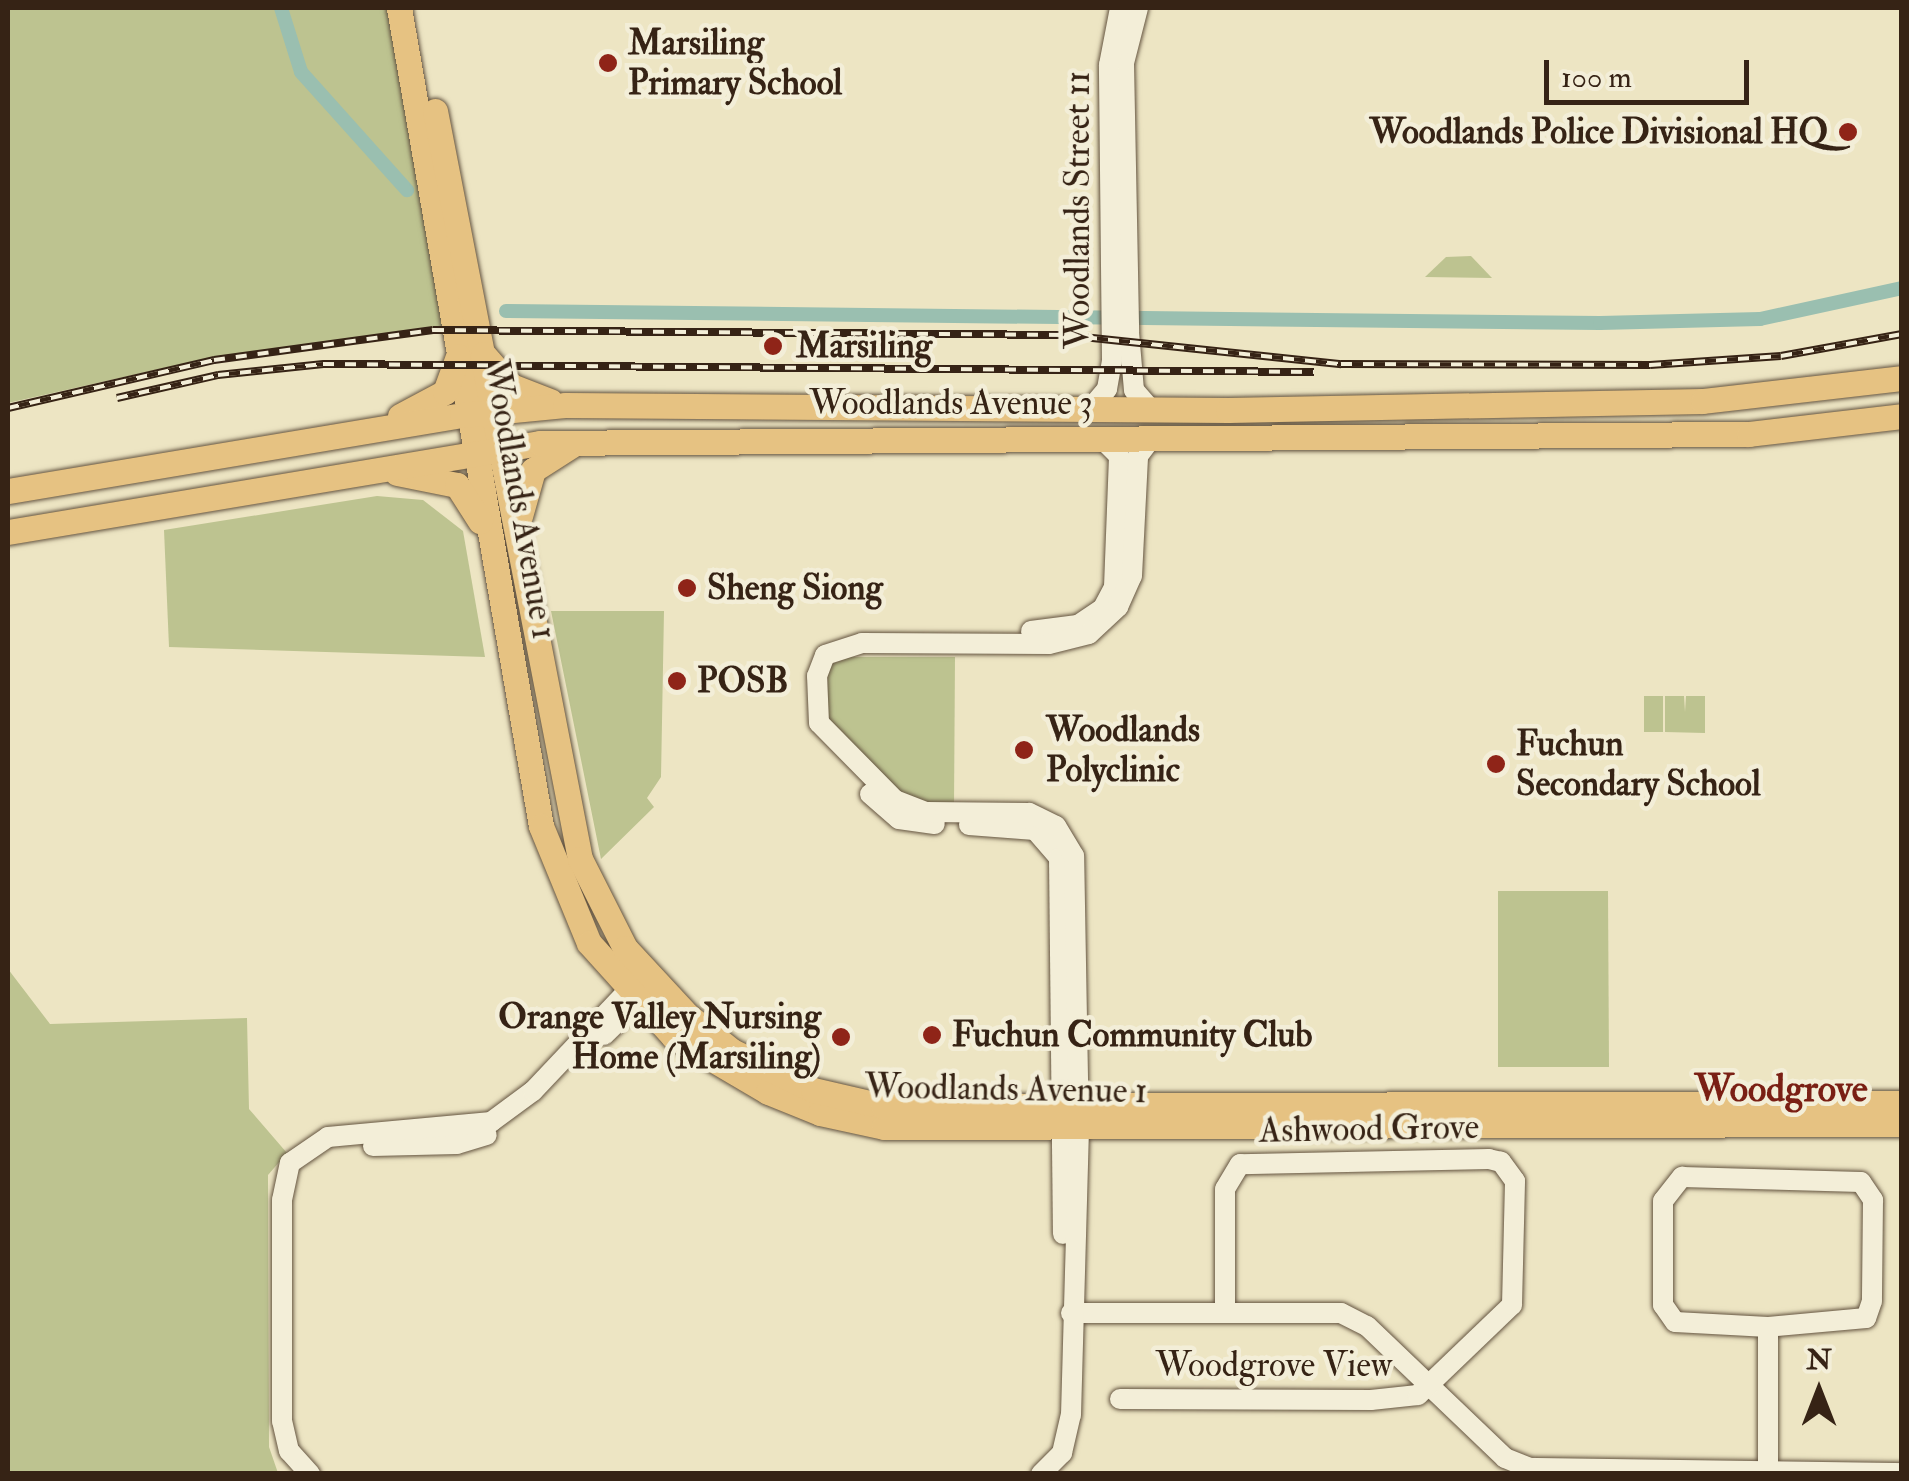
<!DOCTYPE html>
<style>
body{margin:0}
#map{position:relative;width:1909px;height:1481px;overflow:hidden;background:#ede5c3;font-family:"IM FELL Double Pica",serif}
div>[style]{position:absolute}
.green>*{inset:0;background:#bdc390}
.canal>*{height:14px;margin:-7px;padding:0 7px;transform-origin:7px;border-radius:7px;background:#9abfb0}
.roads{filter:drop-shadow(0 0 2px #645440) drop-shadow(0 0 2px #645440)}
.minor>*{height:20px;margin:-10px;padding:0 10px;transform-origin:10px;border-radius:10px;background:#f3eed8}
.major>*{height:25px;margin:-12.5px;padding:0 12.5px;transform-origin:12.5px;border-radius:12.5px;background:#e6c282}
.rail>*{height:8px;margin-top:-4px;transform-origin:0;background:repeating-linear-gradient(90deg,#f3eed8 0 11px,#362315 0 22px);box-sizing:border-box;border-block:2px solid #362315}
.dots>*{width:28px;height:28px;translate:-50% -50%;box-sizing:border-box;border:5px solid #f3eed8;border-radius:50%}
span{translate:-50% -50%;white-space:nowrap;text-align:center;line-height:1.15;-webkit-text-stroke:9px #f3eed8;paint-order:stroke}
.poi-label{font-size:35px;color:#362315;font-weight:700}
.left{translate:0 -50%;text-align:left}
.right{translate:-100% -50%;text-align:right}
.street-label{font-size:35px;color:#362315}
.neighbourhood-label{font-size:38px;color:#7a1f14;font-weight:700}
.frame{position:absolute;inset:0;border:10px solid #362315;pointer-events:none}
.north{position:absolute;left:1769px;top:1341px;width:100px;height:100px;-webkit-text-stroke:8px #f3eed8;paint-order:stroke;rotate:0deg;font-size:28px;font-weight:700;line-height:40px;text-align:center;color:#362315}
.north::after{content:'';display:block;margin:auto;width:35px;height:45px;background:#362315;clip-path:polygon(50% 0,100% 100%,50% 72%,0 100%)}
.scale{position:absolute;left:1544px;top:60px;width:205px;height:45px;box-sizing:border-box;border:5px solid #362315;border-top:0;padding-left:12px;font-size:30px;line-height:35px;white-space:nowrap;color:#362315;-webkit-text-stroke:8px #f3eed8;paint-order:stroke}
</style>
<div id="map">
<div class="green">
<i style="clip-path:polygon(8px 8px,389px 8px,444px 327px,213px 357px,8px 403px)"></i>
<i style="clip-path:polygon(1471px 256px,1492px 278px,1425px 277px,1446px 257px)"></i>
<i style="clip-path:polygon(377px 496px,423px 500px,463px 531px,485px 657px,169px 647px,164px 530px)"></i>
<i style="clip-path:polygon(551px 611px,664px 611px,661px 777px,647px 798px,654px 807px,601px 859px)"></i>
<i style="clip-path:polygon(850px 657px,955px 657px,954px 806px,903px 802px,824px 725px,829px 665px)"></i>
<i style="clip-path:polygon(1644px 696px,1663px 696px,1663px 732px,1644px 732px)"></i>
<i style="clip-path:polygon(1665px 696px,1684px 696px,1685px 712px,1686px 696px,1705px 696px,1705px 733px,1665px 732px)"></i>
<i style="clip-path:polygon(1498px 891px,1608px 891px,1609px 1067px,1498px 1067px)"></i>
<i style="clip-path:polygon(8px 969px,50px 1024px,247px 1018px,249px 1109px,287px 1153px,268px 1175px,269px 1447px,278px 1473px,8px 1473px)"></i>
</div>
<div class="canal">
<i style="left:281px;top:8px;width:67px;rotate:72.6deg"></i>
<i style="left:301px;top:72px;width:159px;rotate:48.1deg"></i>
<i style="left:506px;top:311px;width:1094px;rotate:0.63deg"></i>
<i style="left:1600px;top:323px;width:160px;rotate:-1.4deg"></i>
<i style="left:1760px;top:319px;width:145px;rotate:-12.3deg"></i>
</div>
<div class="roads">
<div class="minor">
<i style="left:1138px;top:8px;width:57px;rotate:104.3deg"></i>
<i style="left:1124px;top:63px;width:269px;rotate:88.9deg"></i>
<i style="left:1129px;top:332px;width:58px;rotate:85.1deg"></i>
<i style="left:1134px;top:390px;width:23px;rotate:49deg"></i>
<i style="left:1091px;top:408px;width:25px;rotate:-50deg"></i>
<i style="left:1107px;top:389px;width:28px;rotate:-80deg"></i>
<i style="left:1112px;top:361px;width:296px;rotate:-90.6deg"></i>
<i style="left:1109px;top:65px;width:58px;rotate:-79.1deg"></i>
<i style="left:1031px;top:631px;width:47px;rotate:-7.3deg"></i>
<i style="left:1078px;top:625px;width:30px;rotate:-34deg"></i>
<i style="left:1103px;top:608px;width:24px;rotate:-62deg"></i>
<i style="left:1114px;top:587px;width:131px;rotate:-87.8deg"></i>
<i style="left:1119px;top:456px;width:24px;rotate:-135deg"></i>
<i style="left:870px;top:794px;width:38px;rotate:41deg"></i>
<i style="left:899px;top:819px;width:36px;rotate:8deg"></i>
<i style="left:969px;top:825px;width:66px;rotate:4.3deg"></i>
<i style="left:1035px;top:830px;width:37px;rotate:49deg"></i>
<i style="left:1059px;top:858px;width:376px;rotate:89.4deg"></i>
<i style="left:604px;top:1035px;width:66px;rotate:-44.4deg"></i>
<i style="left:373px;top:1146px;width:84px;rotate:-1.4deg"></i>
<i style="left:457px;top:1144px;width:31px;rotate:-17deg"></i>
<i style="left:1682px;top:1177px;width:179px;rotate:1.6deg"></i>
<i style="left:1861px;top:1182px;width:22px;rotate:56deg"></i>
<i style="left:1873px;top:1200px;width:101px;rotate:90.6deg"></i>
<i style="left:1872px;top:1301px;width:18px;rotate:109deg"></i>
<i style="left:1866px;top:1318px;width:98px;rotate:174.8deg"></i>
<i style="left:1768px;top:1327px;width:93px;rotate:-176.9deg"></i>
<i style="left:1675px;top:1322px;width:21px;rotate:-125deg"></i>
<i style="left:1663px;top:1305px;width:104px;rotate:-90deg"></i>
<i style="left:1663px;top:1201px;width:31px;rotate:-52deg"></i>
<i style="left:1071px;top:1313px;width:270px"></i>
<i style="left:1341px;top:1313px;width:29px;rotate:27deg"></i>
<i style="left:1367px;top:1326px;width:191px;rotate:43.7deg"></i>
<i style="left:1505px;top:1458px;width:27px;rotate:22deg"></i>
<i style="left:1530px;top:1468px;width:372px;rotate:0.8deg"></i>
<i style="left:1768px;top:1327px;width:145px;rotate:90deg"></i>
<i style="left:1120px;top:1399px;width:251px;rotate:0.2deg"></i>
<i style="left:1371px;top:1400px;width:47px;rotate:-6.1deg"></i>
<i style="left:1418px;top:1395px;width:130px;rotate:-43.8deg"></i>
<i style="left:1512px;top:1305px;width:124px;rotate:-88.6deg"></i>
<i style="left:1515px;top:1181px;width:24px;rotate:-126deg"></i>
<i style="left:1501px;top:1162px;width:12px;rotate:-166deg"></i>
<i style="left:1489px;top:1159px;width:249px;rotate:178.8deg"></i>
<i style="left:1240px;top:1164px;width:29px;rotate:121deg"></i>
<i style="left:1225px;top:1189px;width:120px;rotate:90deg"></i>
<i style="left:310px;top:1474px;width:31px;rotate:-132deg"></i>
<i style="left:289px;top:1451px;width:31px;rotate:-103deg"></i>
<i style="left:282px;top:1421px;width:221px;rotate:-90deg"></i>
<i style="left:282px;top:1200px;width:38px;rotate:-78deg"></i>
<i style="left:290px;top:1163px;width:46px;rotate:-34.4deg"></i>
<i style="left:328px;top:1137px;width:164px;rotate:-5.3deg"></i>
<i style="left:491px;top:1122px;width:52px;rotate:-36.4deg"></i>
<i style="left:533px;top:1091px;width:156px;rotate:-46.6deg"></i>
<i style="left:1041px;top:1474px;width:30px;rotate:-45deg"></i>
<i style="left:1062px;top:1453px;width:39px;rotate:-77deg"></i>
<i style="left:1071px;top:1415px;width:280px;rotate:-88.4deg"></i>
<i style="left:1079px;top:1135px;width:279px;rotate:-91deg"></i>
<i style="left:1074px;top:856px;width:35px;rotate:-121deg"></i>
<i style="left:1056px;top:826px;width:30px;rotate:-154deg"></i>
<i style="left:1029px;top:813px;width:103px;rotate:-179.4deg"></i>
<i style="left:926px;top:812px;width:33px;rotate:-159deg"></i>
<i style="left:895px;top:800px;width:108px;rotate:-134.6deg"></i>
<i style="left:819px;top:723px;width:47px;rotate:-92.4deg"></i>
<i style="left:817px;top:676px;width:22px;rotate:-69deg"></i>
<i style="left:825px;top:655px;width:39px;rotate:-18deg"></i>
<i style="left:862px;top:643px;width:187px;rotate:0.3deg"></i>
<i style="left:1049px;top:644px;width:41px;rotate:-14deg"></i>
<i style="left:1089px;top:634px;width:40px;rotate:-43deg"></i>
<i style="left:1118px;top:607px;width:34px;rotate:-66deg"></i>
<i style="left:1132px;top:576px;width:120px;rotate:-87.1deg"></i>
<i style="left:1138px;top:456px;width:21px;rotate:-53deg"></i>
</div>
<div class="major">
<i style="left:399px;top:8px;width:830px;rotate:80.15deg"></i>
<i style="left:541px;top:826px;width:126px;rotate:67.7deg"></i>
<i style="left:589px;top:943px;width:125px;rotate:47.9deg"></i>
<i style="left:673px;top:1036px;width:110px;rotate:30.5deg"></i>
<i style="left:768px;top:1092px;width:56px;rotate:22deg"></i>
<i style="left:820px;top:1113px;width:66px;rotate:12.3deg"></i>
<i style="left:884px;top:1127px;width:1018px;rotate:-0.17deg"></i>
<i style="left:435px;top:111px;width:762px;rotate:79.03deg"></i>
<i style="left:580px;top:859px;width:100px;rotate:63.2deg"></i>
<i style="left:625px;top:948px;width:91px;rotate:47.2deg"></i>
<i style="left:687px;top:1015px;width:58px;rotate:38.7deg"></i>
<i style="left:732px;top:1051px;width:90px;rotate:25.7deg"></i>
<i style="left:813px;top:1090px;width:72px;rotate:12.9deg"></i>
<i style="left:883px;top:1106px;width:1019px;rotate:-0.17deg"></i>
<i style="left:483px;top:354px;width:43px;rotate:48.8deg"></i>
<i style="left:511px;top:386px;width:42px;rotate:21deg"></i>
<i style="left:400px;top:416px;width:51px;rotate:-28.1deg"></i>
<i style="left:445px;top:392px;width:38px;rotate:-70deg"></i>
<i style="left:397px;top:473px;width:61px;rotate:11.3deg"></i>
<i style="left:457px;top:485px;width:43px;rotate:57.4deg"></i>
<i style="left:8px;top:491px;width:460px;rotate:-9.5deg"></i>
<i style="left:462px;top:415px;width:103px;rotate:-5.5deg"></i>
<i style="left:565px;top:405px;width:663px;rotate:0.43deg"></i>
<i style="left:1228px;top:410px;width:475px;rotate:-1.1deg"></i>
<i style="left:1703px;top:401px;width:200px;rotate:-6.6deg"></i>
<i style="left:520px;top:516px;width:48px;rotate:-74.2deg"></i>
<i style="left:533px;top:470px;width:46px;rotate:-32.7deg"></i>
<i style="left:8px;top:532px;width:539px;rotate:-9.5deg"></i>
<i style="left:540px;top:443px;width:1209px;rotate:-0.43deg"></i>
<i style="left:1749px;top:434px;width:154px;rotate:-6.7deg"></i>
</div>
</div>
<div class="rail">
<i style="left:117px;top:398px;width:104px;rotate:-12.8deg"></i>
<i style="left:218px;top:375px;width:106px;rotate:-6deg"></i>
<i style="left:323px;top:364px;width:991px;rotate:0.46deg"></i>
<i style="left:8px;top:408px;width:212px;rotate:-13.1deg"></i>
<i style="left:214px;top:360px;width:221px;rotate:-7.8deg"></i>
<i style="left:433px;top:330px;width:631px;rotate:0.45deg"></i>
<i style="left:1064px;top:335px;width:279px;rotate:6deg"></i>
<i style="left:1341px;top:364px;width:309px;rotate:0.2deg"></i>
<i style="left:1650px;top:365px;width:131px;rotate:-3.9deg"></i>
<i style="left:1781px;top:356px;width:123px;rotate:-10.3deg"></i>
</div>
<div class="dots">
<i style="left:608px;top:63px;background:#8f2418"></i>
<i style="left:1848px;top:132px;background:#8f2418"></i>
<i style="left:773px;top:346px;background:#8f2418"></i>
<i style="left:687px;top:588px;background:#8f2418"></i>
<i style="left:677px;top:681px;background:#8f2418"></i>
<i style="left:1024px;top:750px;background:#8f2418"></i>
<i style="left:1496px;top:764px;background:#8f2418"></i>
<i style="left:932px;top:1035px;background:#8f2418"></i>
<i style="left:841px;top:1037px;background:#8f2418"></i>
</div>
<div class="poi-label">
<span class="left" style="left:628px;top:63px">Marsiling<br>Primary School</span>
<span class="right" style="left:1828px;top:132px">Woodlands Police Divisional HQ</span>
<span class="left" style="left:796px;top:346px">Marsiling</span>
<span class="left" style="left:707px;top:588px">Sheng Siong</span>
<span class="left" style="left:697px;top:681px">POSB</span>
<span class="left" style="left:1046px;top:750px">Woodlands<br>Polyclinic</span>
<span class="left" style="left:1516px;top:764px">Fuchun<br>Secondary School</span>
<span class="right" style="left:821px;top:1037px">Orange Valley Nursing<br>Home (Marsiling)</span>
<span class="left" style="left:952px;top:1035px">Fuchun Community Club</span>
</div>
<div class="street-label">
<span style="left:1078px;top:210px;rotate:-90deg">Woodlands Street 11</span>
<span style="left:951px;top:403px">Woodlands Avenue 3</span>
<span style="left:520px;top:500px;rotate:80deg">Woodlands Avenue 1</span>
<span style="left:1006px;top:1089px;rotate:1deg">Woodlands Avenue 1</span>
<span style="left:1369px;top:1129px;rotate:-1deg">Ashwood Grove</span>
<span style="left:1274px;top:1365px">Woodgrove View</span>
</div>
<div class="neighbourhood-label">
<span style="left:1781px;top:1090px">Woodgrove</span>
</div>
<div class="frame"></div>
<div class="north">N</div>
<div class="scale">100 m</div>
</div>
